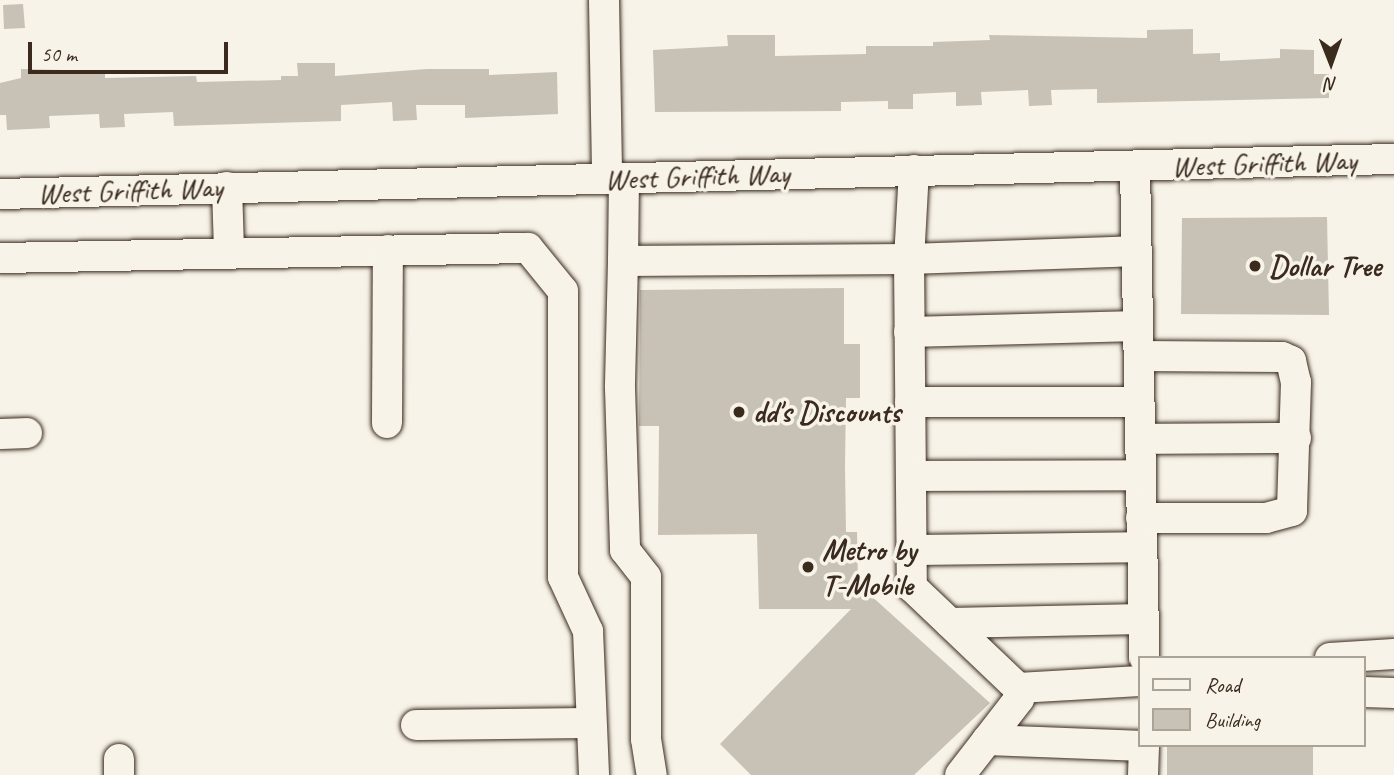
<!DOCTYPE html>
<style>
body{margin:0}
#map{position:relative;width:1394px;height:775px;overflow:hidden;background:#f7f3e8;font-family:Caveat,sans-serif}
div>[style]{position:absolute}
.building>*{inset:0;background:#c8c1b6}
.roads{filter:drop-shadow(0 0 2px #3b2a1e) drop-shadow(0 0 2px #3b2a1e)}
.minor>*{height:30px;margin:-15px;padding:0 15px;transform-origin:15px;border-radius:15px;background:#f7f3e8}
.dots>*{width:19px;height:19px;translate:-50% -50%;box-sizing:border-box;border:4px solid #f7f3e8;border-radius:50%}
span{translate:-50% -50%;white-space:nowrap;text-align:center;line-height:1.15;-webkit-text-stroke:7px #f7f3e8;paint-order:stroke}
.street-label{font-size:30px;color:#3b2a1e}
.poi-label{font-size:30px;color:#3b2a1e;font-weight:700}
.left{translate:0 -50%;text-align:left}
.legend{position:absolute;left:1138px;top:656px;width:228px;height:91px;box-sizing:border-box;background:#f7f3e8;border:2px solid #aca397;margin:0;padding:9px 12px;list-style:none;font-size:21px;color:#3b2a1e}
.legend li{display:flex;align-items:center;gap:14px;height:35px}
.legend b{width:35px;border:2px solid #aca397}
.north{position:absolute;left:1296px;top:28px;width:70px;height:70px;-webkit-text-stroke:5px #f7f3e8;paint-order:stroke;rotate:179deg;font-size:19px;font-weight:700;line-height:28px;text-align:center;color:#3b2a1e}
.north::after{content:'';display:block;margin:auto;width:24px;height:32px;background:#3b2a1e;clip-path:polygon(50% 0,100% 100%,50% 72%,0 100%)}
.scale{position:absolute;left:28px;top:42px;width:200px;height:32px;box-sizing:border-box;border:4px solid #3b2a1e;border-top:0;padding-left:9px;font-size:21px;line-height:24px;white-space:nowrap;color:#3b2a1e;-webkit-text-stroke:5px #f7f3e8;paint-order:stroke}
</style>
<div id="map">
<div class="building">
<i style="clip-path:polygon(23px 4px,25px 28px,4px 29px,3px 5px)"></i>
<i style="clip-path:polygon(1193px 29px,1193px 54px,1220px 53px,1220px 61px,1280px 58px,1280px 49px,1314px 50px,1314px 74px,1329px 74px,1329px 98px,1097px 103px,1097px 89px,1051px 90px,1052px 105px,1029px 106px,1028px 90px,981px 92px,982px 105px,956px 106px,956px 92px,913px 94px,913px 109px,888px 109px,888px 101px,841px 102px,841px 111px,655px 112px,653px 50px,728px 46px,727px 35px,775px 35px,775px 56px,866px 54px,866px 46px,933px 46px,933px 42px,990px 40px,989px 35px,1147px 38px,1147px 30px)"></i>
<i style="clip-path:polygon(297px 63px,335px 63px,335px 76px,427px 69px,489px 69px,489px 75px,557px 72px,558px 114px,465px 118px,465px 105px,416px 105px,417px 120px,393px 121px,392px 102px,341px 105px,341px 121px,174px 126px,173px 112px,124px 114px,125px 127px,100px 128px,99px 114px,49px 116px,50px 128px,7px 130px,6px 115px,0 115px,0 83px,21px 78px,21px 69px,105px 71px,105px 78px,196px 76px,197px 82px,281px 80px,281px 76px,298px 76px)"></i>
<i style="clip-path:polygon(1327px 217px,1329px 315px,1181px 314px,1182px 218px)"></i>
<i style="clip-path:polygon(844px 288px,844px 344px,860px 344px,860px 398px,846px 398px,845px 467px,846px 532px,857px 532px,858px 584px,990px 703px,914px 775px,751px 775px,720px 744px,851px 609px,759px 609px,757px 534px,658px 535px,659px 426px,639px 426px,640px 290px)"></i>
<i style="clip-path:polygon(1167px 745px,1313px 745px,1313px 775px,1167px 775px)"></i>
</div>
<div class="roads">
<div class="minor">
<i style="left:604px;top:0;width:179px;rotate:89deg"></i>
<i style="left:1135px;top:167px;width:491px;rotate:88.9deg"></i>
<i style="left:914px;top:170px;width:89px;rotate:93.2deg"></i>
<i style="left:909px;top:259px;width:328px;rotate:89.5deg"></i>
<i style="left:912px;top:587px;width:146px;rotate:43.6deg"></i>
<i style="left:1018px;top:688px;width:11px;rotate:85deg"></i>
<i style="left:1019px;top:699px;width:96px;rotate:127.8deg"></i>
<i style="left:624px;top:179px;width:82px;rotate:90.7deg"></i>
<i style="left:623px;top:261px;width:286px;rotate:-0.4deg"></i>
<i style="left:909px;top:259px;width:228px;rotate:-2deg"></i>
<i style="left:227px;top:187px;width:64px;rotate:88.2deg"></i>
<i style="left:0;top:194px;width:1394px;rotate:-1.44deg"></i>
<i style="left:0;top:258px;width:528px;rotate:-1.09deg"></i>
<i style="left:528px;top:248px;width:55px;rotate:50.9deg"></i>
<i style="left:563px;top:291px;width:286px;rotate:90deg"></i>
<i style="left:563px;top:577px;width:60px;rotate:65.2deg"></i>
<i style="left:588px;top:631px;width:144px;rotate:87.6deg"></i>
<i style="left:623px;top:261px;width:127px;rotate:91.4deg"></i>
<i style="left:620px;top:388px;width:162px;rotate:88.2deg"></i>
<i style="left:625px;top:550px;width:34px;rotate:52deg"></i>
<i style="left:646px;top:577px;width:162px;rotate:90deg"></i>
<i style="left:646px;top:739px;width:36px;rotate:81deg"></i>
<i style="left:909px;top:332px;width:229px;rotate:-1.5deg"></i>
<i style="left:1139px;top:356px;width:143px;rotate:0.4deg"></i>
<i style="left:1282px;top:357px;width:10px;rotate:24deg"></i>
<i style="left:1291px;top:361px;width:22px;rotate:77deg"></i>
<i style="left:1296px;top:382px;width:129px;rotate:91.8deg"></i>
<i style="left:1292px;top:511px;width:27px;rotate:165deg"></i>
<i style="left:1266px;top:518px;width:125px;rotate:180deg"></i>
<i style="left:910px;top:402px;width:229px"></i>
<i style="left:387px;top:423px;width:173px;rotate:-89.7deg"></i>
<i style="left:0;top:434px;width:27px;rotate:-2deg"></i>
<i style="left:1140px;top:439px;width:156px;rotate:-0.4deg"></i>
<i style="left:911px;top:476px;width:230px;rotate:-0.2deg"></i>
<i style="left:912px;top:550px;width:230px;rotate:-0.7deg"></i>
<i style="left:950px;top:623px;width:193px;rotate:-1.2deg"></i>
<i style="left:1330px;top:658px;width:64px;rotate:-3.6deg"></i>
<i style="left:1018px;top:688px;width:122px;rotate:-3.3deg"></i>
<i style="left:1364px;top:692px;width:30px;rotate:2deg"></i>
<i style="left:416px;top:725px;width:175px;rotate:-0.7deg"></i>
<i style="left:987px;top:740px;width:157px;rotate:2.2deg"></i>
<i style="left:119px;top:775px;width:16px;rotate:-90deg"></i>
<i style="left:1143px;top:775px;width:30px;rotate:-88deg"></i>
</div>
</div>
<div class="dots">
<i style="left:1255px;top:266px;background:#3b2a1e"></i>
<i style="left:739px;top:412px;background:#3b2a1e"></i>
<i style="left:808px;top:567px;background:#3b2a1e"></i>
</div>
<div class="street-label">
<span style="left:1264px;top:163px;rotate:-2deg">West Griffith Way</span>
<span style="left:697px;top:176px;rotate:-2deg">West Griffith Way</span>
<span style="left:130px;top:190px;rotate:-2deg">West Griffith Way</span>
</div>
<div class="poi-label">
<span class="left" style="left:1269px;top:266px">Dollar Tree</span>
<span class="left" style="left:753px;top:412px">dd's Discounts</span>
<span class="left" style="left:822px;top:567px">Metro by<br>T-Mobile</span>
</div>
<ul class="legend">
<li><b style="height:9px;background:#f7f3e8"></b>Road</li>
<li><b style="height:19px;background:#c8c1b6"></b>Building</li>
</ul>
<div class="north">N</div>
<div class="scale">50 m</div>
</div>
